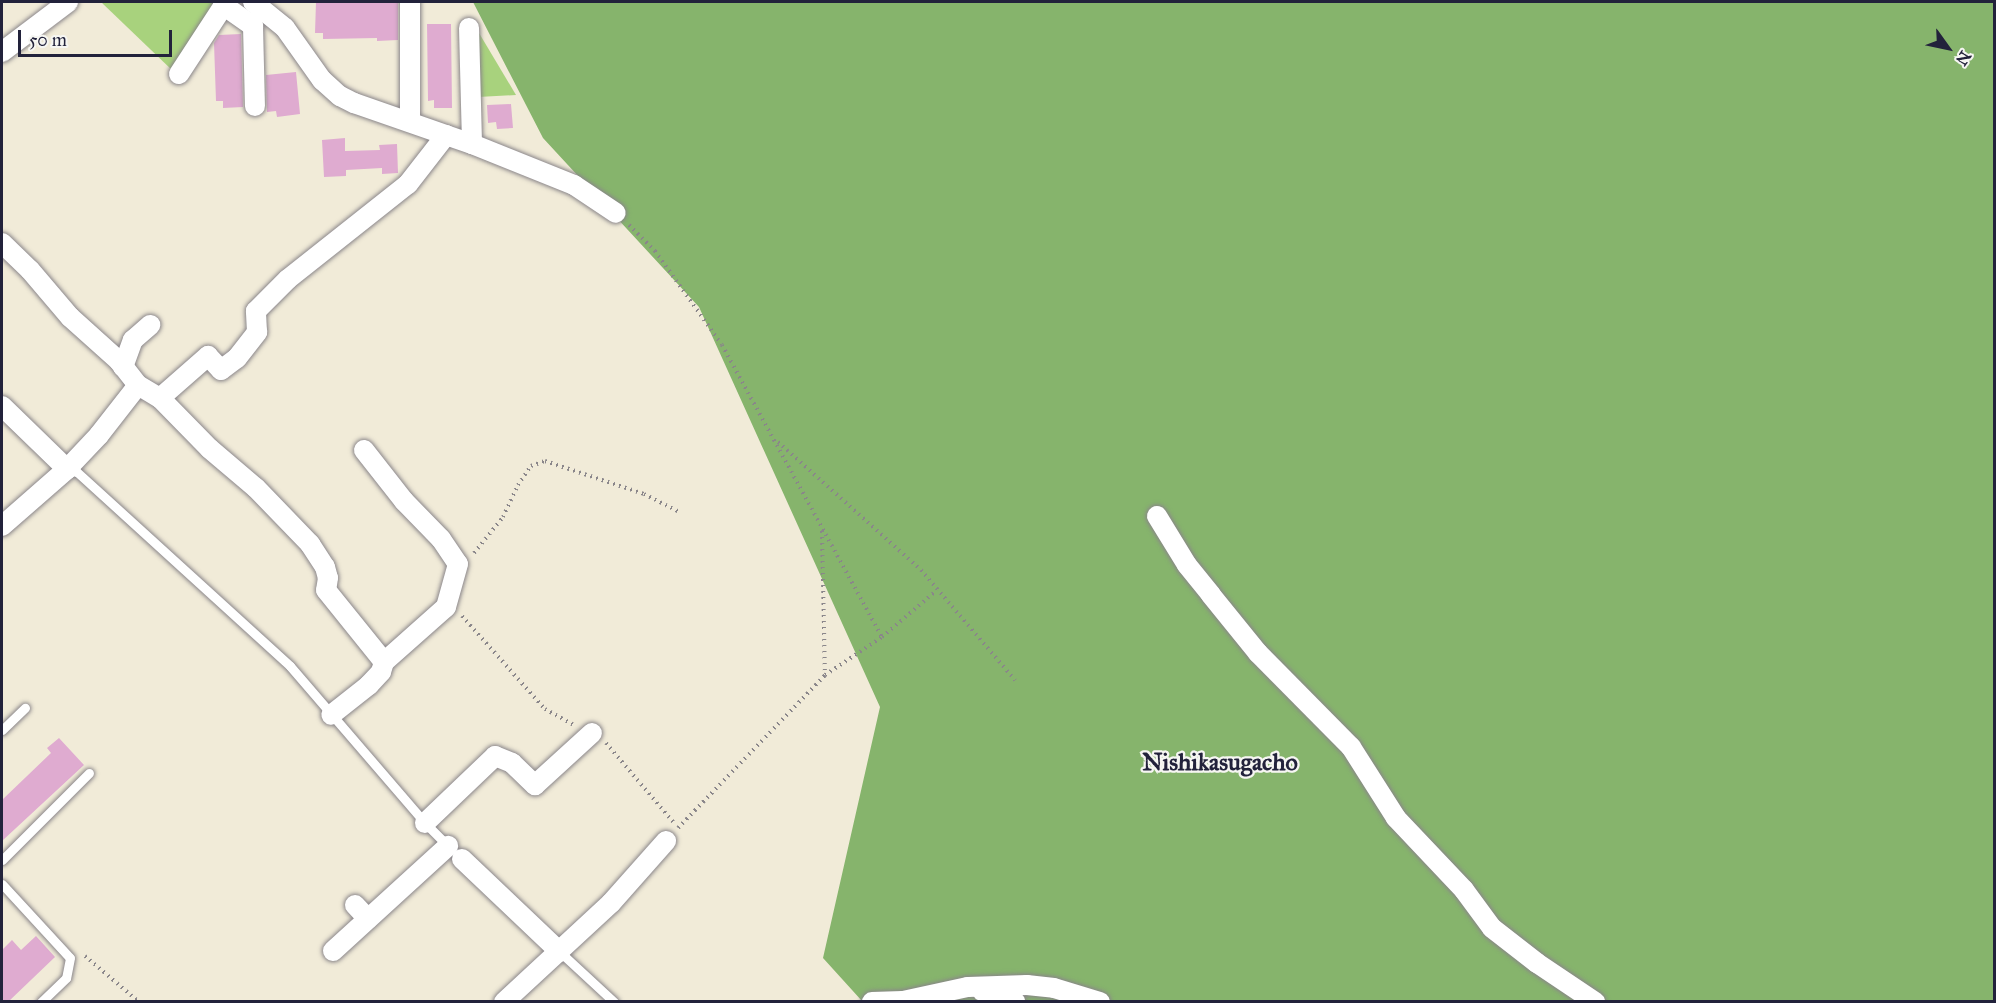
<!DOCTYPE html>
<style>
body{margin:0}
#map{position:relative;width:1996px;height:1003px;overflow:hidden;background:#f1ebd8;font-family:"IM FELL Great Primer",serif}
div>[style]{position:absolute}
.green>*{inset:0;background:#a8d27d}
.forest>*{inset:0;background:#86b46c}
.building>*{inset:0;background:#dfabd0}
.path>*{height:4px;margin-top:-2px;transform-origin:0;background:repeating-linear-gradient(90deg,#8a868a 0 1.5px,transparent 0 6px)}
.roads{filter:drop-shadow(0 0 2px #8a868a) drop-shadow(0 0 2px #8a868a)}
.lane>*{height:9px;margin:-4.5px;padding:0 4.5px;transform-origin:4.5px;border-radius:4.5px;background:#fff}
.street>*{height:20px;margin:-10px;padding:0 10px;transform-origin:10px;border-radius:10px;background:#fff}
span{translate:-50% -50%;white-space:nowrap;text-align:center;line-height:1.15;-webkit-text-stroke:4.5px #f6f6f2;paint-order:stroke}
.quarter-label{font-size:24px;color:#22223b;font-weight:700}
.frame{position:absolute;inset:0;border:3px solid #22223b;pointer-events:none}
.north{position:absolute;left:1918px;top:18px;width:60px;height:60px;-webkit-text-stroke:4px #f6f6f2;paint-order:stroke;rotate:123deg;font-size:16px;font-weight:700;line-height:24px;text-align:center;color:#22223b}
.north::after{content:'';display:block;margin:auto;width:21px;height:27px;background:#22223b;clip-path:polygon(50% 0,100% 100%,50% 72%,0 100%)}
.scale{position:absolute;left:18px;top:30px;width:154px;height:27px;box-sizing:border-box;border:3px solid #22223b;border-top:0;padding-left:8px;font-size:18px;line-height:21px;white-space:nowrap;color:#22223b;-webkit-text-stroke:4px #f6f6f2;paint-order:stroke}
</style>
<div id="map">
<div class="green">
<i style="clip-path:polygon(101px 2px,220px 2px,174px 72px)"></i>
<i style="clip-path:polygon(479px 33px,516px 95px,478px 97px)"></i>
</div>
<div class="forest">
<i style="clip-path:polygon(473px 2px,1994px 2px,1994px 1001px,862px 1001px,823px 958px,880px 707px,699px 307px,543px 138px)"></i>
</div>
<div class="building">
<i style="clip-path:polygon(316px 2px,398px 2px,398px 40px,377px 41px,377px 38px,323px 39px,323px 33px,315px 33px)"></i>
<i style="clip-path:polygon(427px 24px,451px 24px,452px 108px,434px 108px,434px 100px,428px 101px)"></i>
<i style="clip-path:polygon(241px 34px,243px 107px,223px 108px,223px 101px,216px 101px,214px 43px,219px 35px)"></i>
<i style="clip-path:polygon(296px 72px,300px 114px,277px 117px,276px 111px,267px 112px,266px 75px)"></i>
<i style="clip-path:polygon(511px 104px,513px 128px,497px 129px,496px 122px,488px 123px,487px 105px)"></i>
<i style="clip-path:polygon(345px 138px,345px 151px,380px 150px,379px 145px,397px 144px,398px 173px,382px 174px,382px 168px,346px 170px,346px 176px,324px 177px,322px 140px)"></i>
<i style="clip-path:polygon(59px 738px,84px 765px,2px 841px,2px 800px,51px 753px,47px 748px)"></i>
<i style="clip-path:polygon(36px 936px,55px 957px,8px 1002px,2px 1002px,2px 950px,12px 940px,21px 950px)"></i>
</div>
<div class="path">
<i style="left:629px;top:225px;width:37px;rotate:45deg"></i>
<i style="left:655px;top:251px;width:115px;rotate:54.5deg"></i>
<i style="left:722px;top:345px;width:333px;rotate:61.3deg"></i>
<i style="left:778px;top:442px;width:192px;rotate:41.8deg"></i>
<i style="left:921px;top:570px;width:145px;rotate:49.5deg"></i>
<i style="left:822px;top:531px;width:143px;rotate:88.8deg"></i>
<i style="left:474px;top:553px;width:46px;rotate:-51.1deg"></i>
<i style="left:503px;top:517px;width:35px;rotate:-65deg"></i>
<i style="left:518px;top:485px;width:23px;rotate:-56deg"></i>
<i style="left:531px;top:466px;width:15px;rotate:-20deg"></i>
<i style="left:545px;top:461px;width:104px;rotate:18.4deg"></i>
<i style="left:644px;top:494px;width:38px;rotate:27deg"></i>
<i style="left:462px;top:616px;width:125px;rotate:48.3deg"></i>
<i style="left:545px;top:709px;width:33px;rotate:29deg"></i>
<i style="left:606px;top:743px;width:106px;rotate:49.6deg"></i>
<i style="left:678px;top:828px;width:212px;rotate:-46.1deg"></i>
<i style="left:825px;top:675px;width:69px;rotate:-33.7deg"></i>
<i style="left:882px;top:637px;width:72px;rotate:-40.5deg"></i>
<i style="left:85px;top:956px;width:71px;rotate:40.4deg"></i>
</div>
<div class="roads">
<div class="lane">
<i style="left:67px;top:469px;width:10px;rotate:17deg"></i>
<i style="left:77px;top:472px;width:288px;rotate:42.3deg"></i>
<i style="left:290px;top:666px;width:207px;rotate:49.3deg"></i>
<i style="left:425px;top:823px;width:34px;rotate:45deg"></i>
<i style="left:2px;top:730px;width:32px;rotate:-44deg"></i>
<i style="left:2px;top:860px;width:123px;rotate:-45deg"></i>
<i style="left:2px;top:884px;width:100px;rotate:47.4deg"></i>
<i style="left:70px;top:958px;width:20px;rotate:101deg"></i>
<i style="left:66px;top:978px;width:35px;rotate:136deg"></i>
<i style="left:560px;top:952px;width:74px;rotate:42.8deg"></i>
</div>
<div class="street">
<i style="left:253px;top:2px;width:41px;rotate:39.1deg"></i>
<i style="left:285px;top:28px;width:64px;rotate:54.6deg"></i>
<i style="left:322px;top:80px;width:24px;rotate:42deg"></i>
<i style="left:340px;top:96px;width:16px;rotate:27deg"></i>
<i style="left:354px;top:103px;width:125px;rotate:19.2deg"></i>
<i style="left:472px;top:144px;width:110px;rotate:21.9deg"></i>
<i style="left:574px;top:185px;width:50px;rotate:33.7deg"></i>
<i style="left:223px;top:5px;width:37px;rotate:35deg"></i>
<i style="left:253px;top:26px;width:80px;rotate:88.6deg"></i>
<i style="left:469px;top:28px;width:116px;rotate:88.5deg"></i>
<i style="left:2px;top:52px;width:83px;rotate:-37.1deg"></i>
<i style="left:179px;top:74px;width:86px;rotate:-56.9deg"></i>
<i style="left:410px;top:122px;width:120px;rotate:-90deg"></i>
<i style="left:2px;top:243px;width:39px;rotate:44deg"></i>
<i style="left:30px;top:270px;width:62px;rotate:49.6deg"></i>
<i style="left:70px;top:317px;width:66px;rotate:41.9deg"></i>
<i style="left:119px;top:361px;width:31px;rotate:52deg"></i>
<i style="left:123px;top:367px;width:29px;rotate:-70deg"></i>
<i style="left:133px;top:340px;width:23px;rotate:-41deg"></i>
<i style="left:160px;top:398px;width:64px;rotate:-41.2deg"></i>
<i style="left:208px;top:356px;width:19px;rotate:47deg"></i>
<i style="left:221px;top:370px;width:20px;rotate:-37deg"></i>
<i style="left:237px;top:358px;width:33px;rotate:-52deg"></i>
<i style="left:257px;top:332px;width:21px;rotate:-93deg"></i>
<i style="left:256px;top:311px;width:45px;rotate:-45deg"></i>
<i style="left:288px;top:279px;width:153px;rotate:-38.4deg"></i>
<i style="left:408px;top:184px;width:62px;rotate:-52.2deg"></i>
<i style="left:2px;top:406px;width:91px;rotate:44.1deg"></i>
<i style="left:67px;top:469px;width:47px;rotate:-46.7deg"></i>
<i style="left:99px;top:435px;width:63px;rotate:-52deg"></i>
<i style="left:138px;top:385px;width:26px;rotate:31deg"></i>
<i style="left:160px;top:398px;width:71px;rotate:45.6deg"></i>
<i style="left:210px;top:449px;width:60px;rotate:40.3deg"></i>
<i style="left:256px;top:488px;width:78px;rotate:46deg"></i>
<i style="left:310px;top:544px;width:27px;rotate:57deg"></i>
<i style="left:325px;top:567px;width:11px;rotate:75deg"></i>
<i style="left:328px;top:578px;width:12px;rotate:99deg"></i>
<i style="left:326px;top:590px;width:92px;rotate:51.1deg"></i>
<i style="left:384px;top:662px;width:10px;rotate:107deg"></i>
<i style="left:381px;top:672px;width:18px;rotate:133deg"></i>
<i style="left:369px;top:685px;width:48px;rotate:141.7deg"></i>
<i style="left:364px;top:450px;width:65px;rotate:51.9deg"></i>
<i style="left:404px;top:501px;width:53px;rotate:45.8deg"></i>
<i style="left:441px;top:539px;width:30px;rotate:56deg"></i>
<i style="left:458px;top:564px;width:45px;rotate:105.6deg"></i>
<i style="left:446px;top:607px;width:83px;rotate:138.4deg"></i>
<i style="left:1157px;top:516px;width:57px;rotate:58.5deg"></i>
<i style="left:1187px;top:565px;width:38px;rotate:51deg"></i>
<i style="left:1211px;top:595px;width:75px;rotate:51deg"></i>
<i style="left:1258px;top:653px;width:132px;rotate:45.3deg"></i>
<i style="left:1351px;top:747px;width:84px;rotate:57.6deg"></i>
<i style="left:1396px;top:818px;width:99px;rotate:46.6deg"></i>
<i style="left:1464px;top:890px;width:47px;rotate:53.6deg"></i>
<i style="left:1492px;top:928px;width:57px;rotate:37.9deg"></i>
<i style="left:1537px;top:963px;width:70px;rotate:33.9deg"></i>
<i style="left:2px;top:526px;width:86px;rotate:-41.2deg"></i>
<i style="left:425px;top:823px;width:97px;rotate:-43.7deg"></i>
<i style="left:495px;top:756px;width:18px;rotate:22deg"></i>
<i style="left:512px;top:763px;width:32px;rotate:44deg"></i>
<i style="left:535px;top:785px;width:77px;rotate:-42.4deg"></i>
<i style="left:462px;top:859px;width:135px;rotate:43.5deg"></i>
<i style="left:355px;top:905px;width:19px;rotate:47deg"></i>
<i style="left:333px;top:951px;width:156px;rotate:-42.4deg"></i>
<i style="left:982px;top:991px;width:35px;rotate:18deg"></i>
<i style="left:504px;top:1002px;width:146px;rotate:-42.8deg"></i>
<i style="left:611px;top:903px;width:83px;rotate:-48.4deg"></i>
<i style="left:872px;top:1002px;width:31px;rotate:-2deg"></i>
<i style="left:903px;top:1001px;width:66px;rotate:-12.2deg"></i>
<i style="left:968px;top:987px;width:59px;rotate:-1.9deg"></i>
<i style="left:1027px;top:985px;width:27px;rotate:6deg"></i>
<i style="left:1054px;top:988px;width:48px;rotate:16.9deg"></i>
</div>
</div>
<div class="quarter-label">
<span style="left:1220px;top:763px">Nishikasugacho</span>
</div>
<div class="frame"></div>
<div class="north">N</div>
<div class="scale">50 m</div>
</div>
